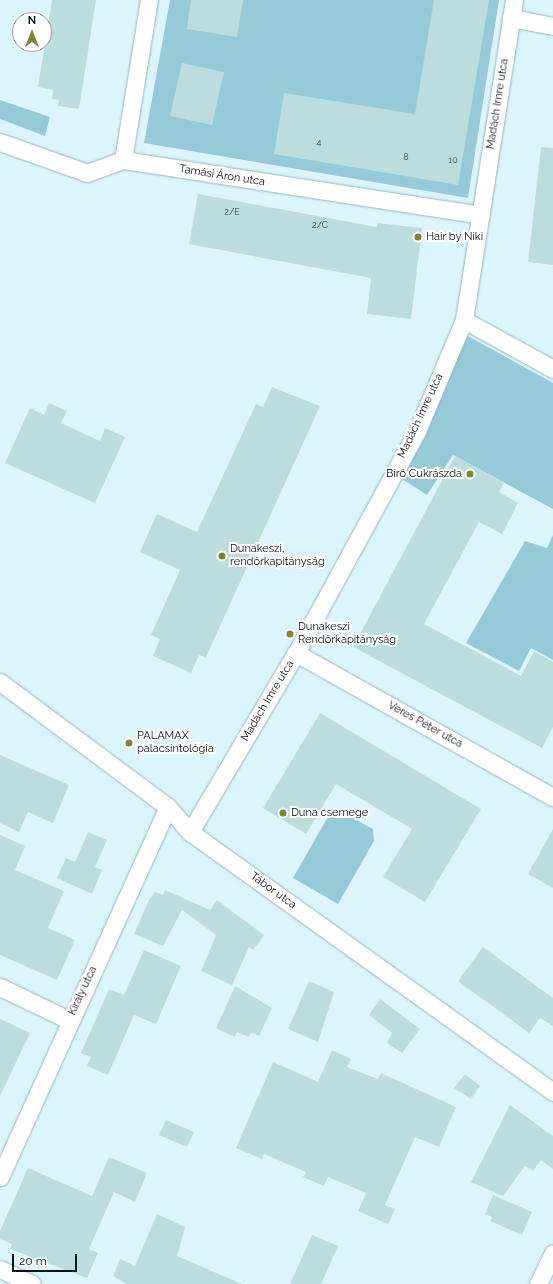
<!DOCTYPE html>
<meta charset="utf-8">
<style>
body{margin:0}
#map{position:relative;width:553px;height:1284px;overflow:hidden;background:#dcf5fd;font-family:Raleway,sans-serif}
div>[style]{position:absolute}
.green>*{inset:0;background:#96cad9}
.building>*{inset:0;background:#bcddde}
.roads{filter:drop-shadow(0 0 1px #97b5be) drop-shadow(0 0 1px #97b5be)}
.minor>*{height:17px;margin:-8.5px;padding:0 8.5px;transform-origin:8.5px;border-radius:8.5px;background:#fff}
.dots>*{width:11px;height:11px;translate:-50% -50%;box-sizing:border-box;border:2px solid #fff;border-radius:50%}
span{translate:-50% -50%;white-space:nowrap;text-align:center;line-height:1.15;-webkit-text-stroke:4px #fff;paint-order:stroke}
.number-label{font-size:9px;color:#344547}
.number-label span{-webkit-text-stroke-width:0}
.street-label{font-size:11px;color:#071215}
.poi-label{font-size:11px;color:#071215}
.left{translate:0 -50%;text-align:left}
.right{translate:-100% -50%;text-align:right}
.north{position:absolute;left:12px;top:12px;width:40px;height:40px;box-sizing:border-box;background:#fff;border:1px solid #9ca0a1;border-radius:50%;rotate:0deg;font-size:11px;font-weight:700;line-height:16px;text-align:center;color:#071215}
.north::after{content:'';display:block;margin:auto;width:14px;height:18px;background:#7e8530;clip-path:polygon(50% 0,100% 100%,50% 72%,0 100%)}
.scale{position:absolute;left:12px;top:1254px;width:65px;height:18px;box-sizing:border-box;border:2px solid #071215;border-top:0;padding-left:5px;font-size:12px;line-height:14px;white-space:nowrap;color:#071215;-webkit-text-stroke:3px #fff;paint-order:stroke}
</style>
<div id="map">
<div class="green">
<i style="clip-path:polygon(170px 0,499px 0,468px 198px,144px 143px)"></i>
<i style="clip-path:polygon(0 100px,50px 117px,45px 136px,0 119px)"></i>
<i style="clip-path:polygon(466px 335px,553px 383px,553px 509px,453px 455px,427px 495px,402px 479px,426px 435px)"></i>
<i style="clip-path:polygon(553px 535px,553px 660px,531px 648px,519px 671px,466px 643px,525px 541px,547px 548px)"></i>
<i style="clip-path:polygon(341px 812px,373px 829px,374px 841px,338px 904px,293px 878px,329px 815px)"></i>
</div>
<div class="building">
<i style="clip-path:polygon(52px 0,96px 0,79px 109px,58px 106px,59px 100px,52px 99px,53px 90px,38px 87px)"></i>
<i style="clip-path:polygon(191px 0,243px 0,237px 37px,187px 29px)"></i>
<i style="clip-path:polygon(434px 0,489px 0,458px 185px,274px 154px,284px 93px,415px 114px)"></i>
<i style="clip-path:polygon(182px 63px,224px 72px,212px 125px,170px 116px)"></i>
<i style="clip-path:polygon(541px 147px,553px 148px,553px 265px,528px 262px)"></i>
<i style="clip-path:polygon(198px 194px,377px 227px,377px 223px,422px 228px,411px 319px,367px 314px,371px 278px,189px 244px)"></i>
<i style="clip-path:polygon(272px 387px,320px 406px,206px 657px,199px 655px,191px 673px,153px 656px,160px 639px,151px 635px,180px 570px,140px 552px,157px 514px,197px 532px,256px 404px,263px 407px)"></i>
<i style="clip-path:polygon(49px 403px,67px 411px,61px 423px,100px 441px,105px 428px,125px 437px,95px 503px,5px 463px,30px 408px,44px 415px)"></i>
<i style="clip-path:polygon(455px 456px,504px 483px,499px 492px,518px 503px,502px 534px,479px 522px,424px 624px,521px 676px,534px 651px,553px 662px,553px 727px,542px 748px,353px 647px)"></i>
<i style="clip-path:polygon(320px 713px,481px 809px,425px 902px,383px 877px,412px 829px,336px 784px,306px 834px,263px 808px)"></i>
<i style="clip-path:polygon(0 755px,69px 785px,53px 823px,28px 812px,19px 832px,0 823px)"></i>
<i style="clip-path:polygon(553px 829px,553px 888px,528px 874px)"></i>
<i style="clip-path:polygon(88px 832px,107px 840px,95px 867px,102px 870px,92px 894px,57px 878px,66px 858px,75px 862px)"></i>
<i style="clip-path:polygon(0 835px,25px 846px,15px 870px,64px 891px,48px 928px,75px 940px,57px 980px,0 955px)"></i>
<i style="clip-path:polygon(165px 890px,210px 910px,217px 900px,264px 935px,253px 950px,249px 947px,232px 985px,201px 971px,216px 935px,182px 910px,163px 946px,134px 934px,149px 900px,155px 892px,163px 895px)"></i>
<i style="clip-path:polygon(483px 947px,553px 998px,553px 1026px,540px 1018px,529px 1033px,458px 981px)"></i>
<i style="clip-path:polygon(144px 950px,181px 966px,156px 1024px,134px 1015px,108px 1075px,87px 1066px,91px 1057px,81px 1053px,109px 989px,124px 995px)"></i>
<i style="clip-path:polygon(309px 981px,334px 992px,318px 1042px,288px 1029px)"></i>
<i style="clip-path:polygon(235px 986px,272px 1008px,259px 1036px,251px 1032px,249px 1037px,237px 1032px,235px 1037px,216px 1028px)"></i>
<i style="clip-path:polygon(380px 999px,420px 1029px,402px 1053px,387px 1043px,392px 1033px,369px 1015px)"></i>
<i style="clip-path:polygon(0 1019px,30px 1033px,0 1096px)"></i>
<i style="clip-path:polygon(332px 1050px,351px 1059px,347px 1067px,378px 1079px,381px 1073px,456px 1107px,439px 1147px,415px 1137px,385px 1205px,395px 1209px,388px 1224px,358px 1211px,366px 1193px,328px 1177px,324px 1186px,303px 1177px,306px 1172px,264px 1154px,262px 1159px,236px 1148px,273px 1062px,318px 1082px)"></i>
<i style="clip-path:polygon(465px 1074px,480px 1086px,471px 1099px,454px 1088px)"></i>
<i style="clip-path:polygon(510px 1105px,553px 1136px,553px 1169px,541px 1160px,533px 1171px,525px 1166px,503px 1196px,471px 1182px)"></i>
<i style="clip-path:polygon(166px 1120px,194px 1132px,187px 1147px,159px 1135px)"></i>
<i style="clip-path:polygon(109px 1157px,147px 1173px,135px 1202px,114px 1192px,89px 1249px,98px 1253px,87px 1278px,10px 1249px,12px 1244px,0 1239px,0 1231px,28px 1168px,92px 1196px)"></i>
<i style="clip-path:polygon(493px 1195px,532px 1212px,522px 1235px,490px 1221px,492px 1217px,485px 1214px)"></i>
<i style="clip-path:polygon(157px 1214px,185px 1227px,177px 1256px,242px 1284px,127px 1284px,113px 1276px,120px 1259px,135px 1266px)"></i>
<i style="clip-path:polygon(312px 1235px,338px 1246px,321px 1284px,290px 1284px)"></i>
</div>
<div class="roads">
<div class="minor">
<i style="left:511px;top:18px;width:43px;rotate:10.8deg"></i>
<i style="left:0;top:142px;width:92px;rotate:19.6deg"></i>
<i style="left:87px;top:173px;width:38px;rotate:-20deg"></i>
<i style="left:123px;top:160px;width:362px;rotate:8.7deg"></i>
<i style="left:123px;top:160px;width:162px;rotate:-80.8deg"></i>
<i style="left:464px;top:320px;width:102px;rotate:28.8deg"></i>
<i style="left:296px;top:653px;width:295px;rotate:29.3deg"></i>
<i style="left:0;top:682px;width:209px;rotate:36.7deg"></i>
<i style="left:168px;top:807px;width:33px;rotate:49deg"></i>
<i style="left:190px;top:832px;width:447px;rotate:35.6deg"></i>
<i style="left:190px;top:832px;width:208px;rotate:-59.4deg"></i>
<i style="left:296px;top:653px;width:253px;rotate:-61.4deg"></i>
<i style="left:417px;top:431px;width:121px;rotate:-67.1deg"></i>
<i style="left:464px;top:320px;width:324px;rotate:-81.1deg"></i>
<i style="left:0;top:987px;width:76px;rotate:25.6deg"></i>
<i style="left:0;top:1177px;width:406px;rotate:-65.6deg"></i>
<i style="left:0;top:1269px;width:35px;rotate:25deg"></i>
<i style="left:538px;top:1284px;width:34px;rotate:-64deg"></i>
</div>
</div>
<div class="dots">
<i style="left:418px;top:237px;background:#7e8530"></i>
<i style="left:470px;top:474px;background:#7e8530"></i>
<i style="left:222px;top:556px;background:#7e8530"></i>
<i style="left:290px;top:634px;background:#7e8530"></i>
<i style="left:129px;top:743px;background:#7e8530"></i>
<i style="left:283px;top:813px;background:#7e8530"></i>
</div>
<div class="number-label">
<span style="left:319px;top:142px">4</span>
<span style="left:406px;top:157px">8</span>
<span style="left:453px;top:160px">10</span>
<span style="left:232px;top:212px">2/E</span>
<span style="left:320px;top:225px">2/C</span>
</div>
<div class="street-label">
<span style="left:498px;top:104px;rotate:-81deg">Madách Imre utca</span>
<span style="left:222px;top:176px;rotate:9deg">Tamási Áron utca</span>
<span style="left:421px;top:416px;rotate:-65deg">Madách Imre utca</span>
<span style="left:268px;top:701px;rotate:-59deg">Madách Imre utca</span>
<span style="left:425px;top:725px;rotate:29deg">Veres Péter utca</span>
<span style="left:273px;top:891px;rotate:36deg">Tábor utca</span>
<span style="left:83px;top:991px;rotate:-65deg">Király utca</span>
</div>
<div class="poi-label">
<span class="left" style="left:426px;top:237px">Hair by Niki</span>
<span class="right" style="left:462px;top:474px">Bíró Cukrászda</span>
<span class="left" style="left:230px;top:556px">Dunakeszi,<br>rendőrkapitányság</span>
<span class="left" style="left:298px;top:634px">Dunakeszi<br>Rendőrkapitányság</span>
<span class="left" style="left:137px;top:743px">PALAMAX<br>palacsintológia</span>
<span class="left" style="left:291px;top:813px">Duna csemege</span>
</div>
<div class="north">N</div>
<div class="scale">20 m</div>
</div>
